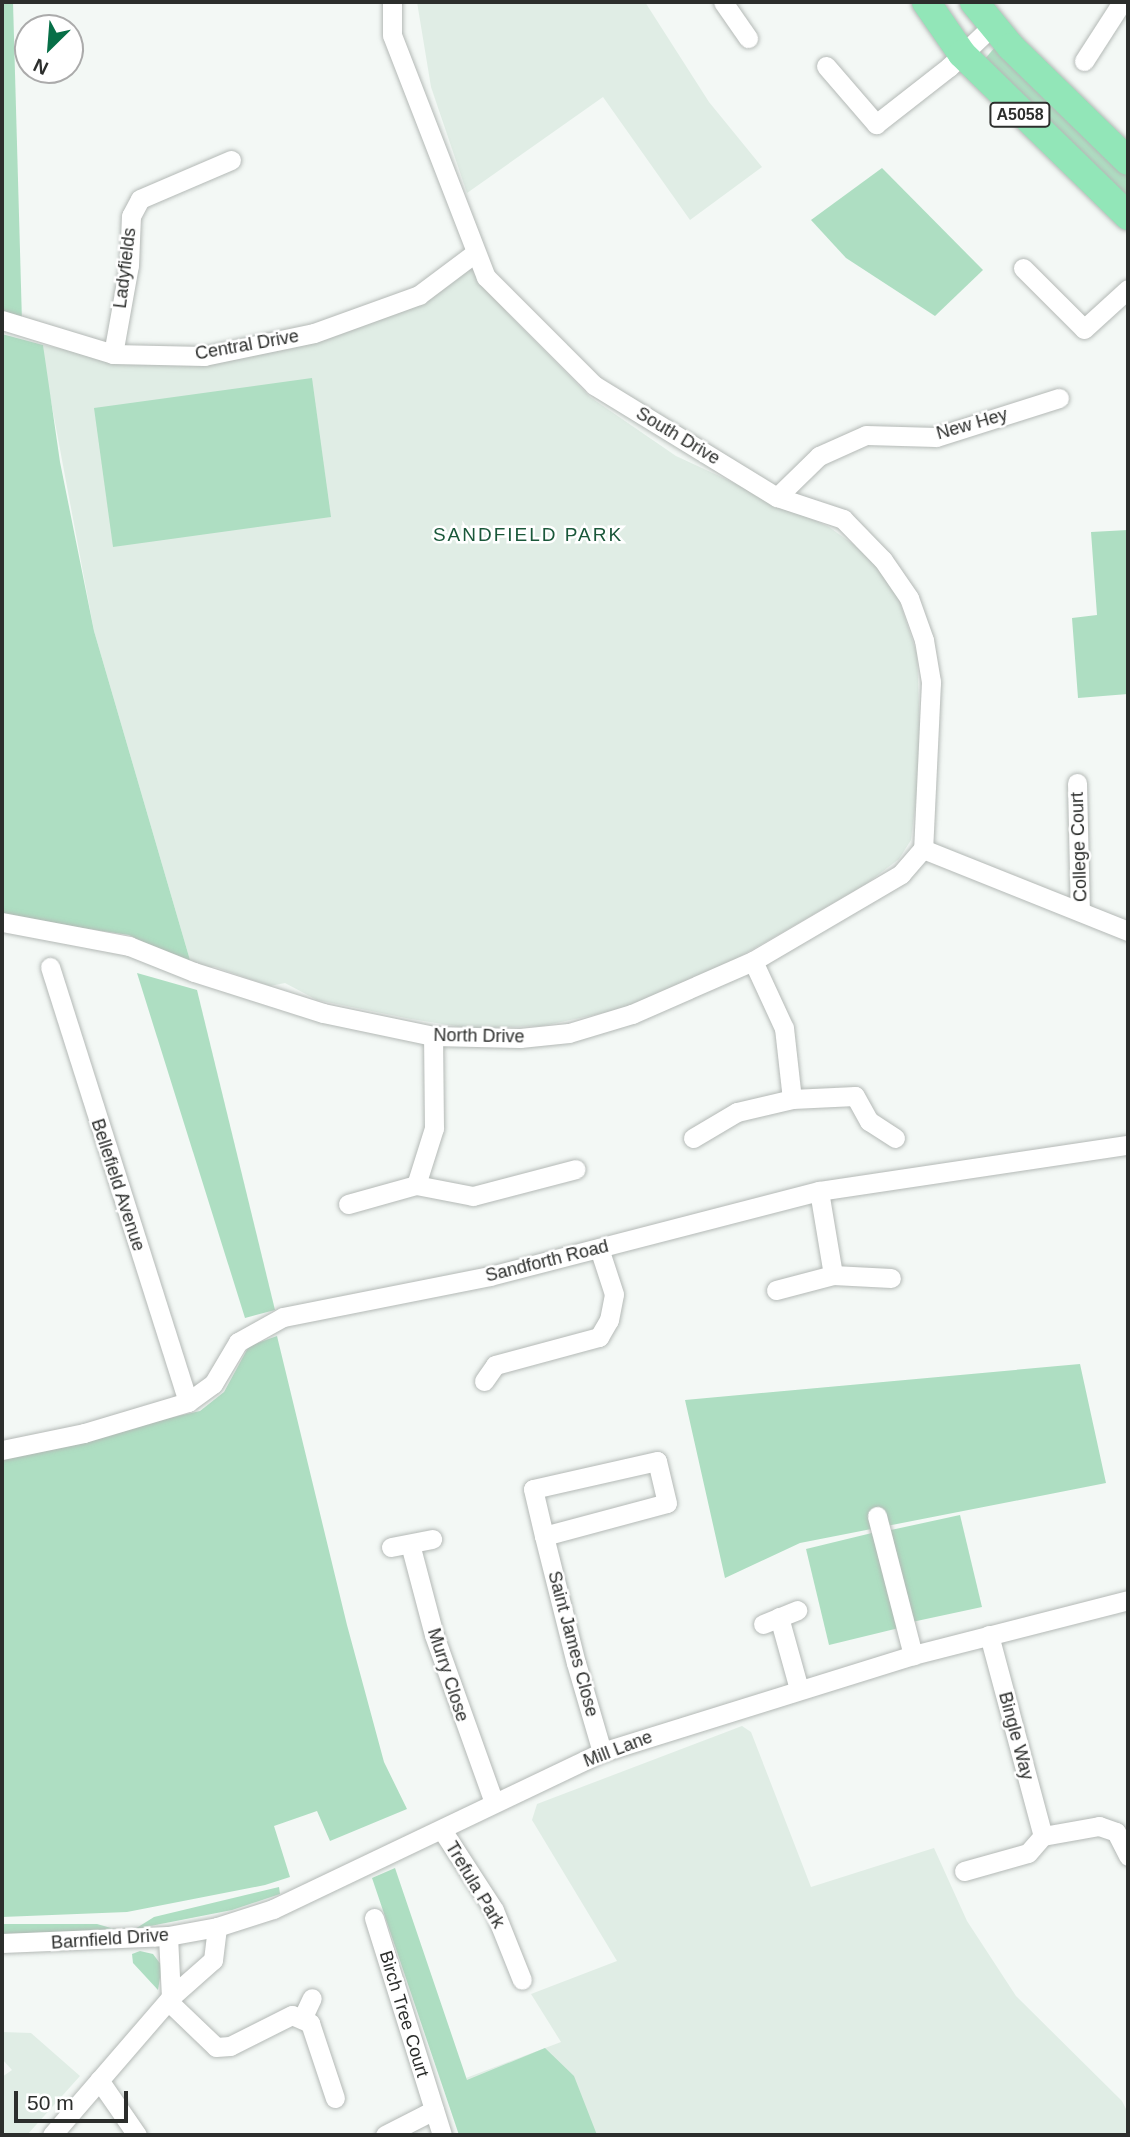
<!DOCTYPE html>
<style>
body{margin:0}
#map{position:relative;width:1130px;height:2137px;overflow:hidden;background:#f3f8f5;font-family:Helvetica,sans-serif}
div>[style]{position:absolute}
.built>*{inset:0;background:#e0ede5}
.green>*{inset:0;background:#aedec2}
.roads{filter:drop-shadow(0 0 2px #b4b9b6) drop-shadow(0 0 2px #b4b9b6)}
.minor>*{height:19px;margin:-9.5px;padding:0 9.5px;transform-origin:9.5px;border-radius:9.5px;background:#fff}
.highway>*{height:28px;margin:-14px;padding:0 14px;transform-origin:14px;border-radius:14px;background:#92e6b8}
span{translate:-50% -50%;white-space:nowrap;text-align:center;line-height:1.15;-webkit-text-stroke:5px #fff;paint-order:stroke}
.shield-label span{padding:2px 5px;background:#fff;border:2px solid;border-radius:5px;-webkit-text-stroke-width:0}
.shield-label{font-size:16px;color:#2c2e2c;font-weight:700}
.street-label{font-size:18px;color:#2c2e2c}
.neighbourhood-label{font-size:19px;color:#1a583a;letter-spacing:2px}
.frame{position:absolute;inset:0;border:4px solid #2c2e2c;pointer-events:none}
.north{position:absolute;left:14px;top:14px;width:70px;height:70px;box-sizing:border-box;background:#fff;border:2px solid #ababab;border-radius:50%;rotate:205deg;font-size:19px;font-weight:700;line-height:28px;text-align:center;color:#2c2e2c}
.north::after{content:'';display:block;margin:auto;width:24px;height:32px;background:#076f47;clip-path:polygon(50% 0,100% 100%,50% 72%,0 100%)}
.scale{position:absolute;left:14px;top:2091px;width:114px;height:32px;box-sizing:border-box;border:4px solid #2c2e2c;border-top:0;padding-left:9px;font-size:21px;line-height:24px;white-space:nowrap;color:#2c2e2c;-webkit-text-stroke:5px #fff;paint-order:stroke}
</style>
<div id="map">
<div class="built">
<i style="clip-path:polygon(417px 2px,645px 2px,709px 102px,762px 167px,690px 220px,603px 97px,467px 193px,431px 87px)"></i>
<i style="clip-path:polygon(472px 258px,508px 314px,590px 397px,676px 456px,829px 527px,864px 552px,895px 588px,917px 654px,921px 758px,911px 840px,899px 859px,866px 884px,722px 967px,632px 1007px,542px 1026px,468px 1028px,411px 1019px,317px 1000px,285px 983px,270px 986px,215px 967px,192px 967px,94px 631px,45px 369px,43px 345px,117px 360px,207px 362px,290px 349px,316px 342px)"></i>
<i style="clip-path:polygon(742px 1726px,751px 1732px,811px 1887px,934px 1848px,967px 1921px,1016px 1996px,1122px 2101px,1128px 2113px,1128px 2135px,487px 2135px,466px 2078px,561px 2042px,531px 1994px,617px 1961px,532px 1820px,537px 1804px)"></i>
<i style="clip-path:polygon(2px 2032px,31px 2033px,80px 2076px,27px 2135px,2px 2135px,2px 2077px,12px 2070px,2px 2059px)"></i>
</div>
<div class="green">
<i style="clip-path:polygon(2px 2px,13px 2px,22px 322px,2px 317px)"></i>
<i style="clip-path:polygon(996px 46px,1128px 176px,1128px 201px,984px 60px)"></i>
<i style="clip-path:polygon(882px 168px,983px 270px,935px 316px,846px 258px,811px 220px)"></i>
<i style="clip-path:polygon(2px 334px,43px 345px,60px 462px,94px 631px,192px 967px,129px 935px,2px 916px)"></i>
<i style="clip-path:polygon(312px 378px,331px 517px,113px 547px,94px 408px)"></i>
<i style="clip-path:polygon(1128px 530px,1128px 694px,1078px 698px,1072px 618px,1097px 615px,1091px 532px)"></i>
<i style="clip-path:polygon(137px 973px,197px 990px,275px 1310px,245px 1318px)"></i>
<i style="clip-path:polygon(277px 1336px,347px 1625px,384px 1762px,407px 1809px,330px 1841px,317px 1811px,274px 1826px,290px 1877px,265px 1885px,127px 1912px,2px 1917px,2px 1456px,200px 1411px,224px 1392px,249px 1346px)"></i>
<i style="clip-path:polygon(1080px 1364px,1106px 1483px,800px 1543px,725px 1578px,685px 1400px)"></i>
<i style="clip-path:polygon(960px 1515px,982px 1607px,912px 1622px,891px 1530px)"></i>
<i style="clip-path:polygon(876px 1532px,899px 1628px,829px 1645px,806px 1549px)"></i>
<i style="clip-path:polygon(395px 1868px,467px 2080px,545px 2048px,574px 2076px,597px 2135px,459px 2135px,372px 1878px)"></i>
<i style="clip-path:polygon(279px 1887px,280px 1894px,232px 1910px,135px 1929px,154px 1917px)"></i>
<i style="clip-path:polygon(2px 1924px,97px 1924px,118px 1930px,2px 1934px)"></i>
<i style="clip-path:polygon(140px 1951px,153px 1954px,162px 1966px,158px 1990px,133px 1963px,132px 1954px)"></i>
</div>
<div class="roads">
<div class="minor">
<i style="left:392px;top:2px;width:33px;rotate:90deg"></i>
<i style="left:392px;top:35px;width:260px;rotate:68.8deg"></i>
<i style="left:486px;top:277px;width:153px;rotate:45deg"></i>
<i style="left:594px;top:385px;width:215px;rotate:31.5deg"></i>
<i style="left:777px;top:497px;width:70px;rotate:18.4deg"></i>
<i style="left:843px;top:519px;width:57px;rotate:45.7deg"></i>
<i style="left:883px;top:560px;width:46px;rotate:55.6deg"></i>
<i style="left:909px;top:598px;width:45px;rotate:70.3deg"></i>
<i style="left:924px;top:640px;width:43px;rotate:80.5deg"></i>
<i style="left:931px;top:682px;width:167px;rotate:92.7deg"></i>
<i style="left:723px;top:2px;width:44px;rotate:55.2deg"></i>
<i style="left:1084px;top:61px;width:70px;rotate:-57.2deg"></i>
<i style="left:826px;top:66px;width:77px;rotate:49.2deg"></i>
<i style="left:876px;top:124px;width:93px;rotate:-38deg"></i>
<i style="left:949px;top:67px;width:59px;rotate:-43.6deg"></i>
<i style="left:1023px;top:268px;width:86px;rotate:45deg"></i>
<i style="left:1084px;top:329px;width:59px;rotate:-42.3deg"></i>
<i style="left:2px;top:320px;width:116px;rotate:17deg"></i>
<i style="left:113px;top:354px;width:91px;rotate:1.3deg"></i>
<i style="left:204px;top:356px;width:112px;rotate:-11.8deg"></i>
<i style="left:314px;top:333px;width:112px;rotate:-19.9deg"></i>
<i style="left:419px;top:295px;width:70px;rotate:-36.9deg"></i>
<i style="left:113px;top:354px;width:90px;rotate:-79.8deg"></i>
<i style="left:129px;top:265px;width:49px;rotate:-87.7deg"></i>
<i style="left:131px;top:216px;width:19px;rotate:-62deg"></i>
<i style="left:140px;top:199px;width:99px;rotate:-23.2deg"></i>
<i style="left:777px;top:497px;width:59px;rotate:-44.3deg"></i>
<i style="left:819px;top:456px;width:51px;rotate:-24.1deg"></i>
<i style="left:866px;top:435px;width:70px;rotate:1.6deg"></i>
<i style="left:936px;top:437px;width:129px;rotate:-17.6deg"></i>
<i style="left:1077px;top:783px;width:128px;rotate:88.7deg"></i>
<i style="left:923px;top:849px;width:221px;rotate:21.8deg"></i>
<i style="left:2px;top:922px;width:129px;rotate:10.7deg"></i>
<i style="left:129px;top:946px;width:70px;rotate:21.8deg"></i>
<i style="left:194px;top:972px;width:135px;rotate:17.6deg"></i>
<i style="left:323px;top:1013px;width:112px;rotate:11.8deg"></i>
<i style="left:433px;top:1036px;width:87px;rotate:1.3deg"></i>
<i style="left:520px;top:1038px;width:49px;rotate:-5.8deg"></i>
<i style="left:569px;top:1033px;width:66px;rotate:-16.8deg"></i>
<i style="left:632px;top:1014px;width:132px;rotate:-23.7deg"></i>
<i style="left:753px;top:961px;width:172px;rotate:-30.4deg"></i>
<i style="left:901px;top:874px;width:33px;rotate:-49deg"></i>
<i style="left:753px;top:961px;width:74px;rotate:65.2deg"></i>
<i style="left:784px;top:1028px;width:71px;rotate:83.6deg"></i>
<i style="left:50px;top:967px;width:456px;rotate:72.4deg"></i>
<i style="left:693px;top:1138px;width:51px;rotate:-30.6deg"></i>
<i style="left:737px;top:1112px;width:57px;rotate:-13.3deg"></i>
<i style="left:792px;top:1099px;width:63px;rotate:-2.7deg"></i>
<i style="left:855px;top:1096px;width:29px;rotate:61deg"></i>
<i style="left:869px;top:1121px;width:31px;rotate:33deg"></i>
<i style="left:416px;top:1185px;width:60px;rotate:-72.5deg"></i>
<i style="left:434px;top:1128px;width:92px;rotate:-90.6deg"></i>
<i style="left:819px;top:1191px;width:85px;rotate:80.5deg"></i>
<i style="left:348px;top:1204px;width:71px;rotate:-15.6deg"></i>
<i style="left:416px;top:1185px;width:58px;rotate:10.9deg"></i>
<i style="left:473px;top:1196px;width:106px;rotate:-14.7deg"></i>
<i style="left:776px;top:1290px;width:59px;rotate:-14.7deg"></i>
<i style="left:833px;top:1275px;width:58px;rotate:3deg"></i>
<i style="left:484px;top:1381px;width:19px;rotate:-55deg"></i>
<i style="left:495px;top:1365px;width:108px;rotate:-15.1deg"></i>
<i style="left:599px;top:1337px;width:20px;rotate:-60deg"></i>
<i style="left:609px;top:1320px;width:26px;rotate:-79deg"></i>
<i style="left:614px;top:1294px;width:48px;rotate:-108.1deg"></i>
<i style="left:2px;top:1450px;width:84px;rotate:-11.7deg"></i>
<i style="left:84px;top:1433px;width:109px;rotate:-16.6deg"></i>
<i style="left:188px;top:1402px;width:31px;rotate:-36deg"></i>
<i style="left:213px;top:1384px;width:49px;rotate:-59.2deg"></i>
<i style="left:238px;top:1342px;width:51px;rotate:-29.1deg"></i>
<i style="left:283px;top:1317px;width:211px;rotate:-11.2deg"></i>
<i style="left:490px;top:1276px;width:340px;rotate:-14.5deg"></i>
<i style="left:819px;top:1191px;width:312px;rotate:-8.5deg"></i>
<i style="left:877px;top:1516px;width:144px;rotate:75.5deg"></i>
<i style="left:544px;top:1536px;width:127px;rotate:-15deg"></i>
<i style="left:667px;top:1503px;width:43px;rotate:-103.4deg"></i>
<i style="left:657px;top:1461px;width:127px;rotate:167.3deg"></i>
<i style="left:533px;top:1489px;width:48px;rotate:76.8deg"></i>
<i style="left:544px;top:1536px;width:131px;rotate:75.9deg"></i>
<i style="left:576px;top:1663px;width:93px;rotate:73.7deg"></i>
<i style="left:410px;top:1544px;width:94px;rotate:75.2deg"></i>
<i style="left:434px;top:1635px;width:178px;rotate:70.3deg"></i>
<i style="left:391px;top:1547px;width:42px;rotate:-11deg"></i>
<i style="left:779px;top:1617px;width:75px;rotate:74.5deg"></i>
<i style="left:763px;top:1624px;width:37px;rotate:-22deg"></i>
<i style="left:989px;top:1635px;width:208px;rotate:75deg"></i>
<i style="left:1043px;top:1836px;width:57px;rotate:-10.1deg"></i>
<i style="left:1099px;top:1826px;width:18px;rotate:19deg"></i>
<i style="left:1116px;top:1832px;width:27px;rotate:63deg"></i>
<i style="left:442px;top:1830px;width:95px;rotate:57deg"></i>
<i style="left:494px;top:1910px;width:75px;rotate:68.2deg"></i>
<i style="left:964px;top:1871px;width:66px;rotate:-15.7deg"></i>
<i style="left:1028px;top:1853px;width:23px;rotate:-49deg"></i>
<i style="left:374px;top:1918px;width:227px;rotate:72.6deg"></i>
<i style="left:168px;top:1936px;width:61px;rotate:87.2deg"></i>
<i style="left:2px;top:1943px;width:166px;rotate:-2.4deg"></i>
<i style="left:168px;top:1936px;width:50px;rotate:-10.4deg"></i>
<i style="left:217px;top:1927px;width:59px;rotate:-17.8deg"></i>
<i style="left:273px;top:1909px;width:365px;rotate:-25.5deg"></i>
<i style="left:602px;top:1752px;width:326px;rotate:-17.3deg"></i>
<i style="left:913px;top:1655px;width:222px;rotate:-14.3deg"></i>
<i style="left:168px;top:2001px;width:66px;rotate:43.8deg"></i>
<i style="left:216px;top:2047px;width:14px;rotate:-4deg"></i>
<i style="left:230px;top:2046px;width:69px;rotate:-26.6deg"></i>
<i style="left:292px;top:2015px;width:20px;rotate:24deg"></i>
<i style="left:310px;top:2023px;width:79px;rotate:71.6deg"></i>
<i style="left:302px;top:2019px;width:23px;rotate:-65deg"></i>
<i style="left:99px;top:2080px;width:67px;rotate:55.4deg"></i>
<i style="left:52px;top:2135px;width:182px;rotate:-49.2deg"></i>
<i style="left:171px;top:1997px;width:56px;rotate:-41.4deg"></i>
<i style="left:213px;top:1960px;width:33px;rotate:-83deg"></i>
<i style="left:385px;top:2135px;width:55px;rotate:-27deg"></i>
</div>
<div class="highway">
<i style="left:926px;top:2px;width:63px;rotate:55.3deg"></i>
<i style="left:962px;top:54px;width:232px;rotate:44.3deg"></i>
<i style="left:974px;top:2px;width:58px;rotate:50.6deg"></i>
<i style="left:1011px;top:47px;width:163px;rotate:44.3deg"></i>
</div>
</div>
<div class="shield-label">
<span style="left:1020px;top:115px">A5058</span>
</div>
<div class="street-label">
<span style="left:125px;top:268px;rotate:-83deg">Ladyfields</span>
<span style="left:247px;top:345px;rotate:-10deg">Central Drive</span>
<span style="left:972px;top:424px;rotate:-16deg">New Hey</span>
<span style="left:678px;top:436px;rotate:31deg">South Drive</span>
<span style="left:1079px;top:847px;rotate:-92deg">College Court</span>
<span style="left:479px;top:1036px;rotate:1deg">North Drive</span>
<span style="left:118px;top:1185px;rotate:72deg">Bellefield Avenue</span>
<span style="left:547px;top:1261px;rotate:-14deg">Sandforth Road</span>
<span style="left:573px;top:1644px;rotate:75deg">Saint James Close</span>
<span style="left:448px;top:1675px;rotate:72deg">Murry Close</span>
<span style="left:1016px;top:1736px;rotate:75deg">Bingle Way</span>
<span style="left:618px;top:1749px;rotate:-21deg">Mill Lane</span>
<span style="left:475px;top:1885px;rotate:59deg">Trefula Park</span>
<span style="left:110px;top:1939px;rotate:-4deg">Barnfield Drive</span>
<span style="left:404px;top:2014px;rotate:73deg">Birch Tree Court</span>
</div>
<div class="neighbourhood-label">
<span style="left:528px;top:535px">SANDFIELD PARK</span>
</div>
<div class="frame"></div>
<div class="north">N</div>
<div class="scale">50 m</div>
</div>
